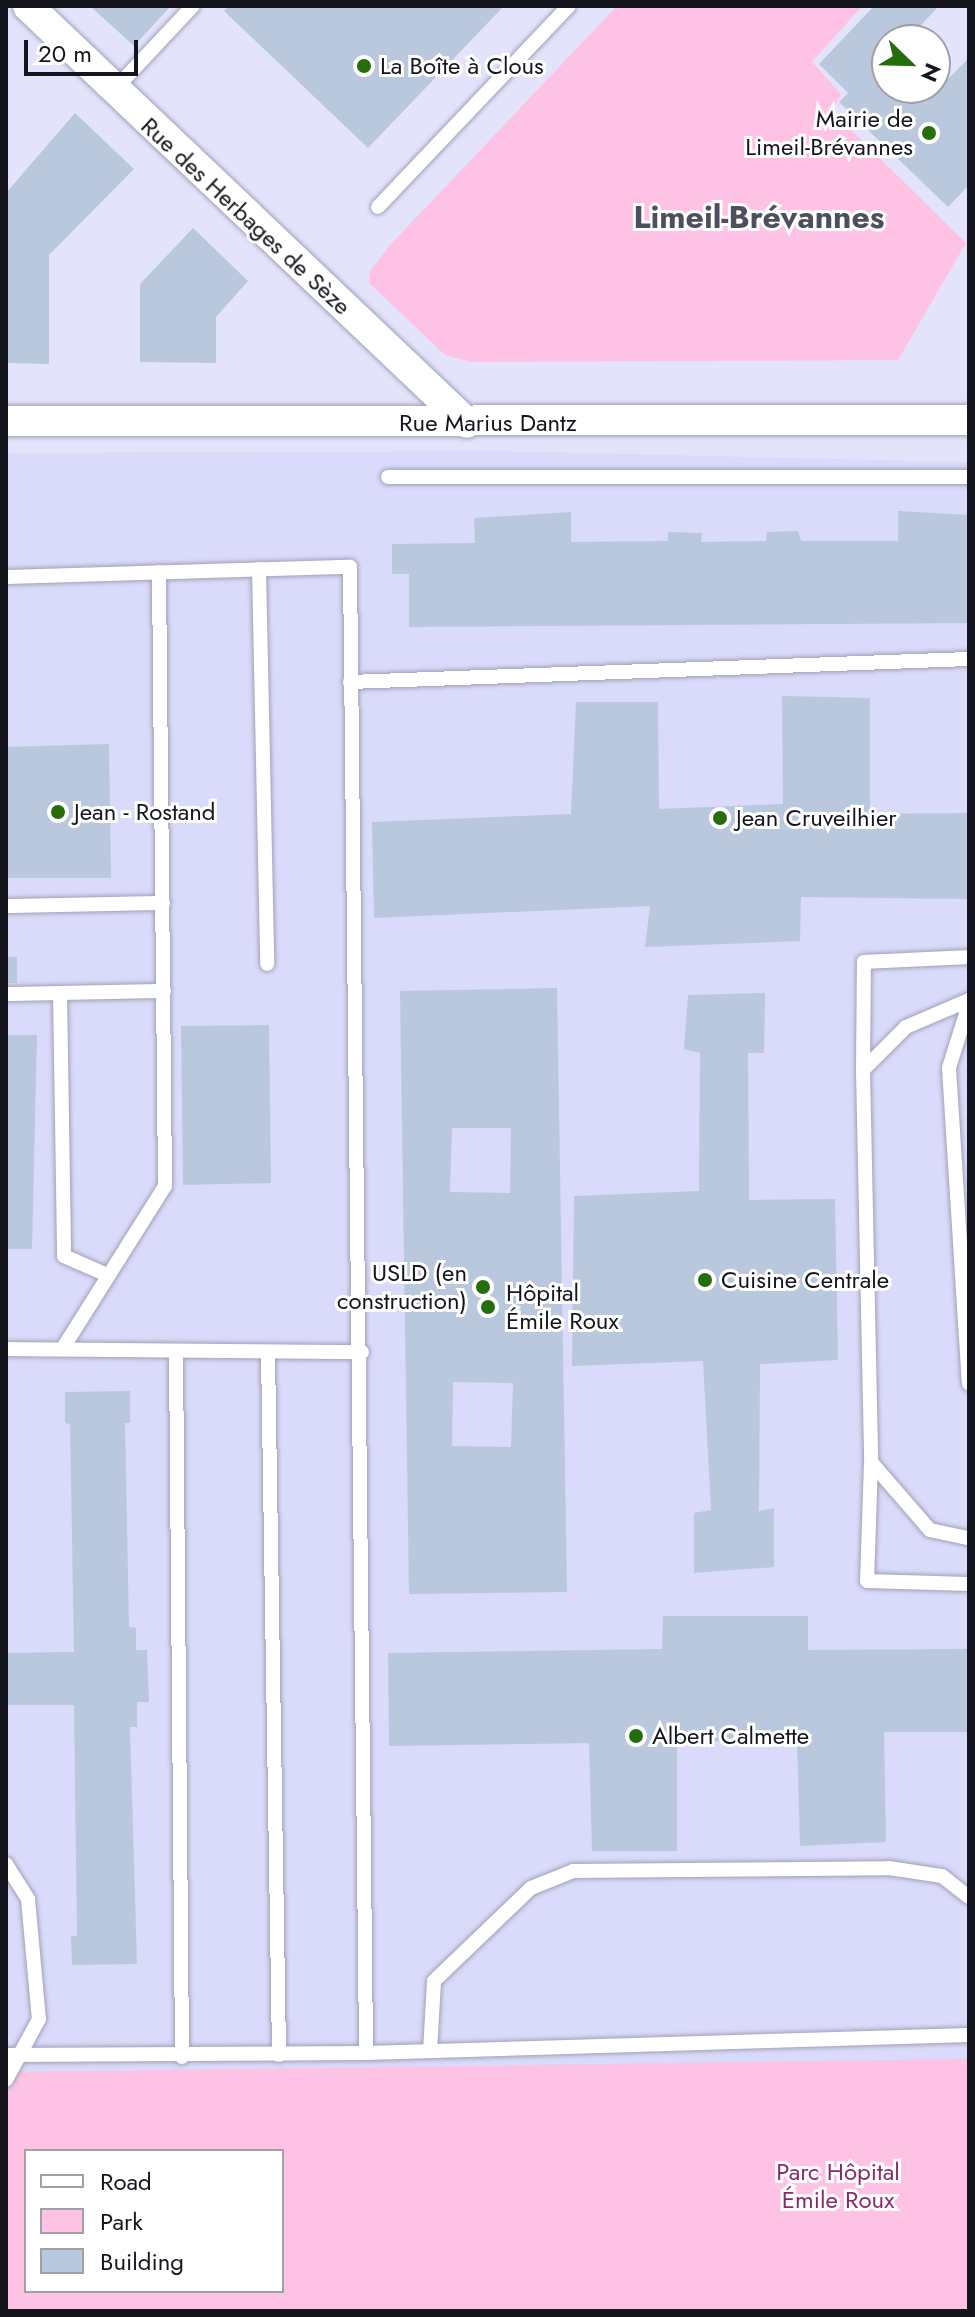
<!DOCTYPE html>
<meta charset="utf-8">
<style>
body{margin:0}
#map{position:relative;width:975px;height:2317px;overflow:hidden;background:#e3e4fc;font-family:Jost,sans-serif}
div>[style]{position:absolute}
.built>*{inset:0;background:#dadafa}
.green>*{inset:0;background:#fec2e5}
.building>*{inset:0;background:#b9c8dc}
.roads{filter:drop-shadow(0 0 2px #a0a1b7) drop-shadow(0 0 2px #a0a1b7)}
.service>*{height:14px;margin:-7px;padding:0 7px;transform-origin:7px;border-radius:7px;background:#fff}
.minor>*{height:30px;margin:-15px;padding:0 15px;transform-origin:15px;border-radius:15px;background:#fff}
.dots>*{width:22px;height:22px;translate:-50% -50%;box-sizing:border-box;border:4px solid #fff;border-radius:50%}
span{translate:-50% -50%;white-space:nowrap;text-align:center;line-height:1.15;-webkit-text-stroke:6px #fff;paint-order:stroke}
.poi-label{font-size:24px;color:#15151d}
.left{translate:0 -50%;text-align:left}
.right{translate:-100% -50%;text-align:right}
.street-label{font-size:24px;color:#15151d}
.park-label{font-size:24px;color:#892b6b}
.district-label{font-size:32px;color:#4e4e61;font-weight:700}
.frame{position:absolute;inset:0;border:8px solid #15151d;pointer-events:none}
.legend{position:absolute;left:24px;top:2149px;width:260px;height:144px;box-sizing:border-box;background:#fff;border:2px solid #a1a1a5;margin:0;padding:10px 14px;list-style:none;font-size:24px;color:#15151d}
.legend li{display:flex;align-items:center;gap:16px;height:40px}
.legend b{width:40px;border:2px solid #a1a1a5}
.north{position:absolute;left:871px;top:24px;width:80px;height:80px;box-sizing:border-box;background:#fff;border:2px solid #a1a1a5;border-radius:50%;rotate:113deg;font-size:22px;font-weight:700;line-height:32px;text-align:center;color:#15151d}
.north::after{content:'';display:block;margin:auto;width:28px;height:36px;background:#266d0b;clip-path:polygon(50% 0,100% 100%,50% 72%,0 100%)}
.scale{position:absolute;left:24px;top:40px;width:114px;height:36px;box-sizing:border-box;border:4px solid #15151d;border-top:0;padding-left:10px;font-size:24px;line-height:28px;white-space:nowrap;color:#15151d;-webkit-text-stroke:6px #fff;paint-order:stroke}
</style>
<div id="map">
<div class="built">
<i style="clip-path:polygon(evenodd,495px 451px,969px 462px,969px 2311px,6px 2311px,6px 453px,495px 451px,26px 2151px,282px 2151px,282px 2291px,26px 2291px,26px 2151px)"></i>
</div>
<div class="green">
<i style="clip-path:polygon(617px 6px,862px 6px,812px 62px,841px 94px,832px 111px,966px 243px,898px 360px,471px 362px,445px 355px,369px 283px,370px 271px,390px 245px)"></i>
<i style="clip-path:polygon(evenodd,969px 2059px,969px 2311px,6px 2311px,6px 2072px,969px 2059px,26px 2151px,282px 2151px,282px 2291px,26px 2291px,26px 2151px)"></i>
</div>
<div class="building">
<i style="clip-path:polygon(90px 6px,171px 6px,134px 46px)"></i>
<i style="clip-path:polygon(229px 6px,504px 6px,368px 148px,224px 11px)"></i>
<i style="clip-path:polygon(874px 6px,939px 6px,907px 40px,887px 40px,887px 88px,922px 88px,930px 97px,969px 58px,969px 185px,948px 207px,839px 102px,848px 93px,819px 64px)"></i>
<i style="clip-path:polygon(75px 113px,134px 169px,49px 255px,49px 364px,6px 363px,6px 193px)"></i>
<i style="clip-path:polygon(193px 228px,248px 281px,216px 317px,216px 363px,140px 362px,140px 284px)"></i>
<i style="clip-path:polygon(898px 511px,969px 515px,969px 623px,409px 627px,409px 574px,392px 574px,392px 544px,475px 543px,474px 518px,571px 512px,571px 542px,668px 541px,668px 532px,702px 533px,701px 542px,766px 541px,767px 532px,798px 531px,801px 541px,898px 541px)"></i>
<i style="clip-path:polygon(782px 696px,870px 698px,870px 814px,969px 813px,969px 899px,801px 897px,800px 941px,645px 947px,650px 906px,374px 918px,372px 822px,571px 814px,576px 702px,658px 702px,659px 809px,783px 804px)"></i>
<i style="clip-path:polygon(109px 744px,111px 878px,6px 878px,6px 747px)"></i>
<i style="clip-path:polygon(6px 957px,17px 957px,17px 983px,6px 983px)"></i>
<i style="clip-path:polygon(evenodd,557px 988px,567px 1592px,409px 1594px,400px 991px,557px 988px,452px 1128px,511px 1128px,510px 1193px,450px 1192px,452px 1128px,557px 988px,453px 1382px,513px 1383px,511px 1447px,452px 1446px,453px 1382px)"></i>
<i style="clip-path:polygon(765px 993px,764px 1053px,748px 1053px,749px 1200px,835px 1199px,838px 1360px,760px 1364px,759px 1511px,774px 1508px,774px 1567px,694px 1573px,694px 1513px,711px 1510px,703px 1361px,572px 1366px,574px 1196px,699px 1191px,700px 1053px,684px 1049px,688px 995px)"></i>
<i style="clip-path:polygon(269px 1025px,271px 1183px,183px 1185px,181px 1026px)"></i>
<i style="clip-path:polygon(6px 1035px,37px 1035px,32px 1249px,6px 1249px)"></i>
<i style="clip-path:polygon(130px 1391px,130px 1423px,125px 1423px,129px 1627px,136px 1628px,136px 1650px,147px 1650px,149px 1702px,137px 1702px,137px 1727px,130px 1727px,137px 1964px,72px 1965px,71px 1936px,77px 1936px,74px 1705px,6px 1705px,6px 1653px,74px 1652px,70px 1424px,65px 1423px,65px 1392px)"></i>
<i style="clip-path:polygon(663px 1616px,808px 1616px,808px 1650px,969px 1649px,969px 1732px,884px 1732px,886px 1842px,800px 1846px,797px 1740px,677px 1742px,677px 1851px,592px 1851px,589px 1743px,389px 1746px,388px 1653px,662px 1649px)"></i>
</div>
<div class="roads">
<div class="service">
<i style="left:114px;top:90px;width:115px;rotate:-46.8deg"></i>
<i style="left:378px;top:207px;width:277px;rotate:-46.5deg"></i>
<i style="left:388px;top:477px;width:581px"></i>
<i style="left:259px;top:569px;width:395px;rotate:88.8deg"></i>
<i style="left:6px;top:577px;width:344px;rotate:-1.7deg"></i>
<i style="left:350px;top:567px;width:1486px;rotate:89.38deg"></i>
<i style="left:350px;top:682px;width:619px;rotate:-2.13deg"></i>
<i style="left:6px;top:906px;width:157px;rotate:-1.1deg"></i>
<i style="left:60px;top:993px;width:263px;rotate:89.1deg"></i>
<i style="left:64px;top:1256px;width:45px;rotate:23.7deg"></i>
<i style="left:6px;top:994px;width:158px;rotate:-1.1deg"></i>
<i style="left:969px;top:1000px;width:69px;rotate:156.8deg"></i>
<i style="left:906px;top:1027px;width:61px;rotate:135deg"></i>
<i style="left:863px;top:1070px;width:392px;rotate:88.8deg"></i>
<i style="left:871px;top:1462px;width:90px;rotate:49.1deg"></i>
<i style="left:930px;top:1530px;width:40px;rotate:12deg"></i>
<i style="left:969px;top:1004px;width:67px;rotate:107.4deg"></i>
<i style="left:949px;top:1068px;width:316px;rotate:86.4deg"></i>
<i style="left:863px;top:1070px;width:108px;rotate:-89.5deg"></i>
<i style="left:864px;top:962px;width:105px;rotate:-2.7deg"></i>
<i style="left:63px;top:1348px;width:191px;rotate:-57.8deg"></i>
<i style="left:165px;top:1186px;width:614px;rotate:-90.56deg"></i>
<i style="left:6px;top:1349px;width:356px;rotate:0.5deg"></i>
<i style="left:176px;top:1352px;width:705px;rotate:89.51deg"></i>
<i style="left:268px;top:1352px;width:703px;rotate:89.1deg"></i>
<i style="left:871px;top:1462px;width:119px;rotate:91.9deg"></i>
<i style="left:867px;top:1581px;width:102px;rotate:1.7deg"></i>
<i style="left:6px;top:1864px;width:41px;rotate:57.8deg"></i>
<i style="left:28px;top:1899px;width:121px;rotate:84.8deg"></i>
<i style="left:39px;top:2019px;width:69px;rotate:118.4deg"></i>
<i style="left:430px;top:2051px;width:70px;rotate:-86.7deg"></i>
<i style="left:434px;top:1981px;width:134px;rotate:-43.8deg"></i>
<i style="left:531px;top:1888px;width:45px;rotate:-22deg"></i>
<i style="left:573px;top:1871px;width:316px;rotate:-0.5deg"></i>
<i style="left:889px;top:1868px;width:54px;rotate:8.6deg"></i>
<i style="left:942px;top:1876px;width:34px;rotate:38deg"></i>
<i style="left:6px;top:2055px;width:360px;rotate:-0.3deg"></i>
<i style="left:366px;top:2053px;width:603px;rotate:-1.71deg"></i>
</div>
<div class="minor">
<i style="left:28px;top:6px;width:605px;rotate:43.53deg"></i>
<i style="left:6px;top:421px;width:963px;rotate:-0.06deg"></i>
</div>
</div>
<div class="dots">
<i style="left:364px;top:66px;background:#266d0b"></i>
<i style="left:929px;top:133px;background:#266d0b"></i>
<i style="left:58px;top:812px;background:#266d0b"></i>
<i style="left:720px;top:818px;background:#266d0b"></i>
<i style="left:705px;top:1280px;background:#266d0b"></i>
<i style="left:483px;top:1287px;background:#266d0b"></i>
<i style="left:488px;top:1307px;background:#266d0b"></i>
<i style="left:636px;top:1736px;background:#266d0b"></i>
</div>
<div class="poi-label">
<span class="left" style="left:380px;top:66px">La Boîte à Clous</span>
<span class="right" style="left:913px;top:133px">Mairie de<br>Limeil-Brévannes</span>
<span class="left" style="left:74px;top:812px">Jean - Rostand</span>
<span class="left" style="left:736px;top:818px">Jean Cruveilhier</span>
<span class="right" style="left:467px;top:1287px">USLD (en<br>construction)</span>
<span class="left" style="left:721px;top:1280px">Cuisine Centrale</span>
<span class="left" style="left:506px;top:1307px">Hôpital<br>Émile Roux</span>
<span class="left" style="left:652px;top:1736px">Albert Calmette</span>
</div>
<div class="street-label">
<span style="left:246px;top:216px;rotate:43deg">Rue des Herbages de Sèze</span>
<span style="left:488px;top:423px">Rue Marius Dantz</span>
</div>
<div class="park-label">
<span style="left:838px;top:2186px">Parc Hôpital<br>Émile Roux</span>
</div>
<div class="district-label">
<span style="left:759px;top:217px">Limeil-Brévannes</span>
</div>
<div class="frame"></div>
<ul class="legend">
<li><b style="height:10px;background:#fff"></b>Road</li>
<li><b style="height:22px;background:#fec2e5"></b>Park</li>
<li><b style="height:22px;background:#b9c8dc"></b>Building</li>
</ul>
<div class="north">N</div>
<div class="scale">20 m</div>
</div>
